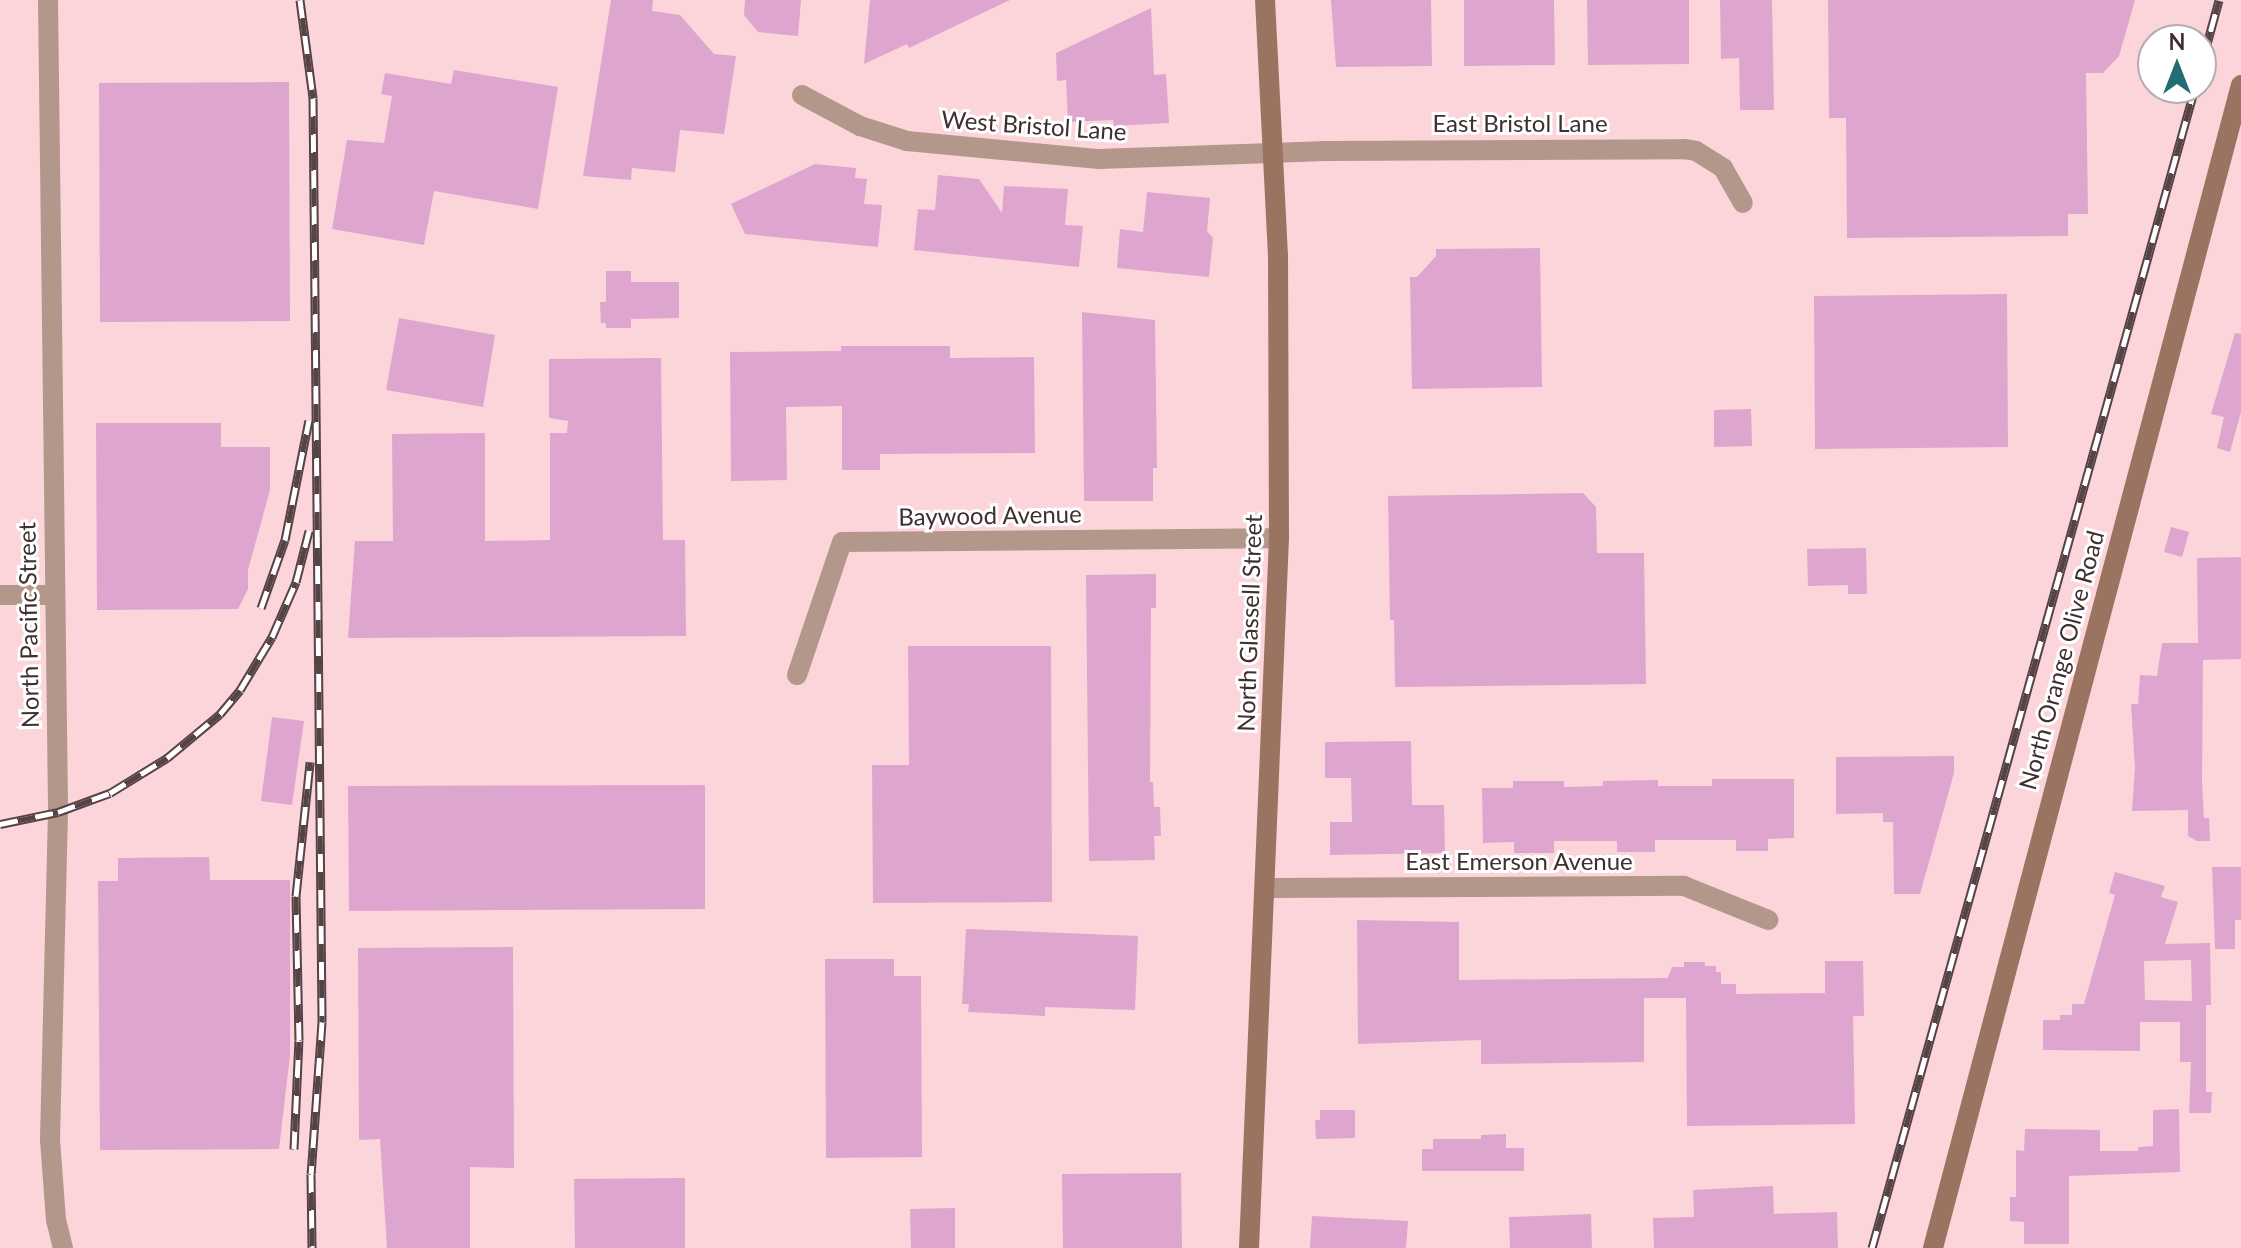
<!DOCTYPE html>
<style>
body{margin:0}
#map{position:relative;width:2241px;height:1248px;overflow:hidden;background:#fbd5d9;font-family:Lato,sans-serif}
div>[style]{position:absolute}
.building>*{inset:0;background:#dea6cf}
.street>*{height:20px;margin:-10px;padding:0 10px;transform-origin:10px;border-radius:10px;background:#b2978a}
.secondary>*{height:20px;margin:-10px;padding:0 10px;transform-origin:10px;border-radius:10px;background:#9b7361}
.rail>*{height:9px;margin-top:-4.5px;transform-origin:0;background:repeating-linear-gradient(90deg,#fff 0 18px,#554345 0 36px);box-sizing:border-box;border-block:2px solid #554345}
span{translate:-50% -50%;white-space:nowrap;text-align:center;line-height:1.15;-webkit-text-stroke:6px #fff;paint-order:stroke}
.street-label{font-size:24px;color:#3e2f31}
.north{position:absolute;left:2137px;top:24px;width:80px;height:80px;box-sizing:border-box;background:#fff;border:2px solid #b2acad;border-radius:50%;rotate:0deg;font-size:22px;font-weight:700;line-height:32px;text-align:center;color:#3e2f31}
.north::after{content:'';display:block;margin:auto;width:28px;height:36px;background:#216d71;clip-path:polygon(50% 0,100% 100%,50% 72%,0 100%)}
</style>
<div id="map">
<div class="building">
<i style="clip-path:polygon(611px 0,653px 0,652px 11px,680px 15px,714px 54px,736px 56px,724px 134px,680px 130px,675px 172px,632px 168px,631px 180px,583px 176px)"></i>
<i style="clip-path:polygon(745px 0,801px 0,798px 36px,758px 32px,744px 15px)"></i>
<i style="clip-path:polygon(870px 0,1010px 0,909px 48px,907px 44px,864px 64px)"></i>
<i style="clip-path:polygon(1331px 0,1431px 0,1432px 66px,1336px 67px)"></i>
<i style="clip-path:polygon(1464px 0,1554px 0,1555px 65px,1464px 66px)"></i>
<i style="clip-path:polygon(1587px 0,1689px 0,1689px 64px,1588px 65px)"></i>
<i style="clip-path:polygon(1720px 0,1772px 0,1774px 110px,1740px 110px,1739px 58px,1721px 59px)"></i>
<i style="clip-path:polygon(1828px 0,2135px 0,2119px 56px,2103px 73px,2086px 73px,2088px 214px,2068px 214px,2068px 236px,1847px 238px,1846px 118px,1829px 118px)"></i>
<i style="clip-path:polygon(1151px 8px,1154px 75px,1166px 74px,1169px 123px,1114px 126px,1113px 120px,1068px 122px,1066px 80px,1057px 81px,1056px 53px)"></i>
<i style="clip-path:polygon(454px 70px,558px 87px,538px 209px,434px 191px,424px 245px,332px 229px,347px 140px,384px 143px,392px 96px,381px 94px,385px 73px,451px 84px)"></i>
<i style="clip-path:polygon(289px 82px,290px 321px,100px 322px,99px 83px)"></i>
<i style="clip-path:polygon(815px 164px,856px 168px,855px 178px,867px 179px,864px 204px,882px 205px,878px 247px,745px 234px,731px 204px)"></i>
<i style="clip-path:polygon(938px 175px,979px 179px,1002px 213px,1004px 186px,1068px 189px,1065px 225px,1083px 226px,1079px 267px,914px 250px,918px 209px,935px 210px)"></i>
<i style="clip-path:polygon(1147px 192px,1210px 198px,1207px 231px,1213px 238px,1209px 277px,1117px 268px,1120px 229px,1143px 232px)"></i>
<i style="clip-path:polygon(1540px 248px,1542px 387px,1412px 389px,1410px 277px,1417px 277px,1436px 256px,1436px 249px)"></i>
<i style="clip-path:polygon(606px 271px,631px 271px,631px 282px,679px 282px,679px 318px,631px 319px,631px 328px,606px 328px,606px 323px,601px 323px,600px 302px,606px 302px)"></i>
<i style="clip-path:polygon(2007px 294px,2008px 447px,1815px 449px,1814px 296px)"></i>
<i style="clip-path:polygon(1082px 312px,1155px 320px,1157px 468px,1153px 468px,1153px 501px,1084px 501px)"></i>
<i style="clip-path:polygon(399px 318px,495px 335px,483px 407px,386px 390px)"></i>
<i style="clip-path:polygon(2235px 333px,2241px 334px,2241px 412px,2230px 452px,2217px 448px,2224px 417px,2211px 414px)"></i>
<i style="clip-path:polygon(841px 346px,950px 346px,950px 358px,1034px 357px,1035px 453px,880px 454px,880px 470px,842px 470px,842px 406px,786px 407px,787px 480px,731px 481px,730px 352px,841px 351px)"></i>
<i style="clip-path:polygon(661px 358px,663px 540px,685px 540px,686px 636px,348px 638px,355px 541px,393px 541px,392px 434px,485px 433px,485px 541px,550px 540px,550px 433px,567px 433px,568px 421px,549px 418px,549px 359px)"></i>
<i style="clip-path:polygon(1751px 409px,1752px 446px,1714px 447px,1714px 410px)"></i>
<i style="clip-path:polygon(96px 423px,221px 423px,221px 447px,270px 447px,270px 490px,248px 570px,248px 589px,238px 609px,97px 610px)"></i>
<i style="clip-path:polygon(1583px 493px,1596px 507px,1597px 553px,1644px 553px,1646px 684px,1395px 687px,1394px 620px,1390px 620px,1388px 496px)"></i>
<i style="clip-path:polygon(2171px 527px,2189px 532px,2182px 557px,2164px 552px)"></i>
<i style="clip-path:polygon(1866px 548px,1867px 594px,1848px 594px,1848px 585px,1808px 586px,1807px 549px)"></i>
<i style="clip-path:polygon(2241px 557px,2241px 659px,2203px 660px,2202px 782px,2204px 818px,2209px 818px,2210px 841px,2197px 841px,2188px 836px,2188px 810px,2132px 811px,2135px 768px,2131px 704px,2138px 704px,2140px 675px,2157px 676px,2162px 643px,2198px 643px,2197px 558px)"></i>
<i style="clip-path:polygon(1156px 574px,1156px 608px,1151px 608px,1150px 782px,1153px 782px,1154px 807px,1160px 807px,1161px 836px,1154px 836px,1155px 860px,1089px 861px,1086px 575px)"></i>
<i style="clip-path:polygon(908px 646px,1051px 646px,1052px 902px,873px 903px,872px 765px,909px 765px)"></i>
<i style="clip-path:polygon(272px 717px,304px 721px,292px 805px,261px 801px)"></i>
<i style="clip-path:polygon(1411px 741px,1412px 805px,1444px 805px,1445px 853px,1330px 855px,1330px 822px,1352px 822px,1351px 778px,1325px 778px,1325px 742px)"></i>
<i style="clip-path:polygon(1954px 756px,1954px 773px,1920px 894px,1894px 894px,1893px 822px,1883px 822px,1883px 813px,1836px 814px,1836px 757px)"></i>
<i style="clip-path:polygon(1712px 779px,1794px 779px,1794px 838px,1768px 839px,1768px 851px,1736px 851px,1736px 840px,1655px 840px,1655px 852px,1617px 852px,1617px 841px,1554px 841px,1554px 853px,1514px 853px,1514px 842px,1483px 843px,1482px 788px,1513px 788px,1513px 781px,1564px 781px,1564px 787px,1603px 786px,1603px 781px,1658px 780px,1658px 786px,1712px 786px)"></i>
<i style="clip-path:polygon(705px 785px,705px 909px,349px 911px,348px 786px)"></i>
<i style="clip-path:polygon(209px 857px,210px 880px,290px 880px,290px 1055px,279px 1149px,100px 1150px,98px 881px,118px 881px,118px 858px)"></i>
<i style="clip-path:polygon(2212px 867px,2241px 867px,2241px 920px,2235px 920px,2235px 949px,2215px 949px)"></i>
<i style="clip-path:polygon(evenodd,2115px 872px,2165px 886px,2161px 897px,2178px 902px,2165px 944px,2210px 943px,2211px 1005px,2206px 1005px,2206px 1092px,2212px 1092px,2211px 1113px,2189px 1113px,2191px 1062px,2180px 1062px,2180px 1022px,2140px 1022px,2140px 1051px,2043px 1050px,2043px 1020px,2060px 1020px,2060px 1015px,2072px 1015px,2072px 1004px,2084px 1004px,2115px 895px,2109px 893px,2115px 872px,2191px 960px,2192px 1001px,2145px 1000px,2144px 961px,2191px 960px)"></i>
<i style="clip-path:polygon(1357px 920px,1459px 922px,1459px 980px,1668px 978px,1672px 967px,1684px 967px,1684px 962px,1705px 962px,1705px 966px,1716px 966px,1716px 972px,1721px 972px,1721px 984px,1736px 984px,1736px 994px,1825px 993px,1825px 961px,1863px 961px,1864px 1016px,1853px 1016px,1855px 1124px,1687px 1126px,1686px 998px,1644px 998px,1644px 1062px,1481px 1064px,1481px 1040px,1358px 1044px)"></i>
<i style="clip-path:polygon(966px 929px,1138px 936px,1135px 1010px,1045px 1007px,1045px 1016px,968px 1012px,969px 1004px,962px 1004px)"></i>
<i style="clip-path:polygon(513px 947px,514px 1168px,470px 1167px,470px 1248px,387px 1248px,380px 1139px,359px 1140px,358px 948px)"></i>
<i style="clip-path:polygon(825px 959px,894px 959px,894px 976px,921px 976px,922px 1157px,826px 1158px)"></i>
<i style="clip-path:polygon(2179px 1109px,2180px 1172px,2069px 1176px,2069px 1244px,2024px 1244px,2024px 1222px,2010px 1221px,2010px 1197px,2016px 1197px,2016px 1150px,2024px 1151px,2025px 1129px,2100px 1130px,2100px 1151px,2138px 1151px,2138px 1147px,2153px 1146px,2153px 1110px)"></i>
<i style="clip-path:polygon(1320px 1110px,1355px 1110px,1355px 1138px,1316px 1139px,1315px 1120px,1320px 1120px)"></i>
<i style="clip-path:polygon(1506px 1134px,1506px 1148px,1524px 1148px,1524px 1171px,1422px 1171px,1422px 1149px,1433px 1149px,1433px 1139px,1481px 1139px,1481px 1135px)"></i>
<i style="clip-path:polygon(1181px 1173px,1182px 1248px,1063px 1248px,1062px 1174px)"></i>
<i style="clip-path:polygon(685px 1178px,685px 1248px,575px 1248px,574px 1179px)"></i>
<i style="clip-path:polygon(1773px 1186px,1774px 1214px,1837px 1212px,1838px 1248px,1654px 1248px,1653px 1218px,1694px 1217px,1693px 1190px)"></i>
<i style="clip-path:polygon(955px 1208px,955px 1248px,911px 1248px,910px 1209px)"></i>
<i style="clip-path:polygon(1591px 1214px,1592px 1248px,1510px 1248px,1509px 1217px)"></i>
<i style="clip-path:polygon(1312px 1216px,1408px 1221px,1406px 1248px,1310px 1248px)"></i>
</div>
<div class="street">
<i style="left:48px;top:0;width:812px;rotate:89.29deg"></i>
<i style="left:58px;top:812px;width:328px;rotate:91.4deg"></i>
<i style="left:50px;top:1140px;width:80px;rotate:85.7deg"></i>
<i style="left:56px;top:1220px;width:29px;rotate:76deg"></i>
<i style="left:802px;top:95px;width:66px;rotate:28.1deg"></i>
<i style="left:860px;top:126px;width:49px;rotate:17.7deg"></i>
<i style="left:907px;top:141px;width:193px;rotate:5.4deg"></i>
<i style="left:1099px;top:159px;width:227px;rotate:-2deg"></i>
<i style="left:1326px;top:151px;width:358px;rotate:-0.3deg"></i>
<i style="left:1684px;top:149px;width:12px;rotate:9deg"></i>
<i style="left:1696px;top:151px;width:32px;rotate:32deg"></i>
<i style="left:1723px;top:168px;width:40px;rotate:60.3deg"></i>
<i style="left:0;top:595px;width:53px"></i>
<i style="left:797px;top:675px;width:140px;rotate:-71.3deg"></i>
<i style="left:842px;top:542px;width:437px;rotate:-0.5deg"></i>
<i style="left:1265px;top:888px;width:419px;rotate:-0.3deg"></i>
<i style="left:1684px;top:886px;width:91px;rotate:22deg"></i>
</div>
<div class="secondary">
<i style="left:1249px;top:1248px;width:711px;rotate:-87.58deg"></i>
<i style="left:1279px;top:538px;width:282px;rotate:-90.2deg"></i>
<i style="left:1278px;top:256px;width:256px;rotate:-92.9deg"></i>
<i style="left:1933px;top:1248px;width:1203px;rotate:-75.17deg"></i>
</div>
<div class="rail">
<i style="left:300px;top:0;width:99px;rotate:82.4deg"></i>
<i style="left:313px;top:98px;width:924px;rotate:89.44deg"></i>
<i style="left:322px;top:1022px;width:152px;rotate:94.1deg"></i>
<i style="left:311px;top:1174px;width:74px;rotate:89.2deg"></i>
<i style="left:2201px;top:66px;width:68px;rotate:-74.7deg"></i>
<i style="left:261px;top:608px;width:72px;rotate:-70.6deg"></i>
<i style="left:285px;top:540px;width:122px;rotate:-78.7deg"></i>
<i style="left:0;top:824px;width:59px;rotate:-11.7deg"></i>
<i style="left:58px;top:812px;width:55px;rotate:-20.1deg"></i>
<i style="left:110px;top:793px;width:67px;rotate:-31.6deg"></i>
<i style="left:167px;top:758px;width:69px;rotate:-39.7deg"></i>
<i style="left:220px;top:714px;width:31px;rotate:-50deg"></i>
<i style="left:240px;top:690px;width:62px;rotate:-58.9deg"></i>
<i style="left:272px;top:637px;width:60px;rotate:-66.4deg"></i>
<i style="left:296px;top:582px;width:53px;rotate:-75.7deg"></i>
<i style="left:294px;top:1149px;width:109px;rotate:-87.4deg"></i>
<i style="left:299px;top:1040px;width:144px;rotate:-91.2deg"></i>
<i style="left:296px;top:896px;width:135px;rotate:-84deg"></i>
<i style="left:1872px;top:1248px;width:1204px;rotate:-74.44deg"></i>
</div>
<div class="street-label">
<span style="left:1520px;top:123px">East Bristol Lane</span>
<span style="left:1034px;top:125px;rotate:4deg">West Bristol Lane</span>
<span style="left:990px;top:515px;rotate:-1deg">Baywood Avenue</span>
<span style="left:1249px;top:623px;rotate:-88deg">North Glassell Street</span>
<span style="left:28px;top:625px;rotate:-91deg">North Pacific Street</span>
<span style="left:2061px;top:660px;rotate:-75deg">North Orange Olive Road</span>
<span style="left:1519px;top:861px">East Emerson Avenue</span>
</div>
<div class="north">N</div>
</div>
